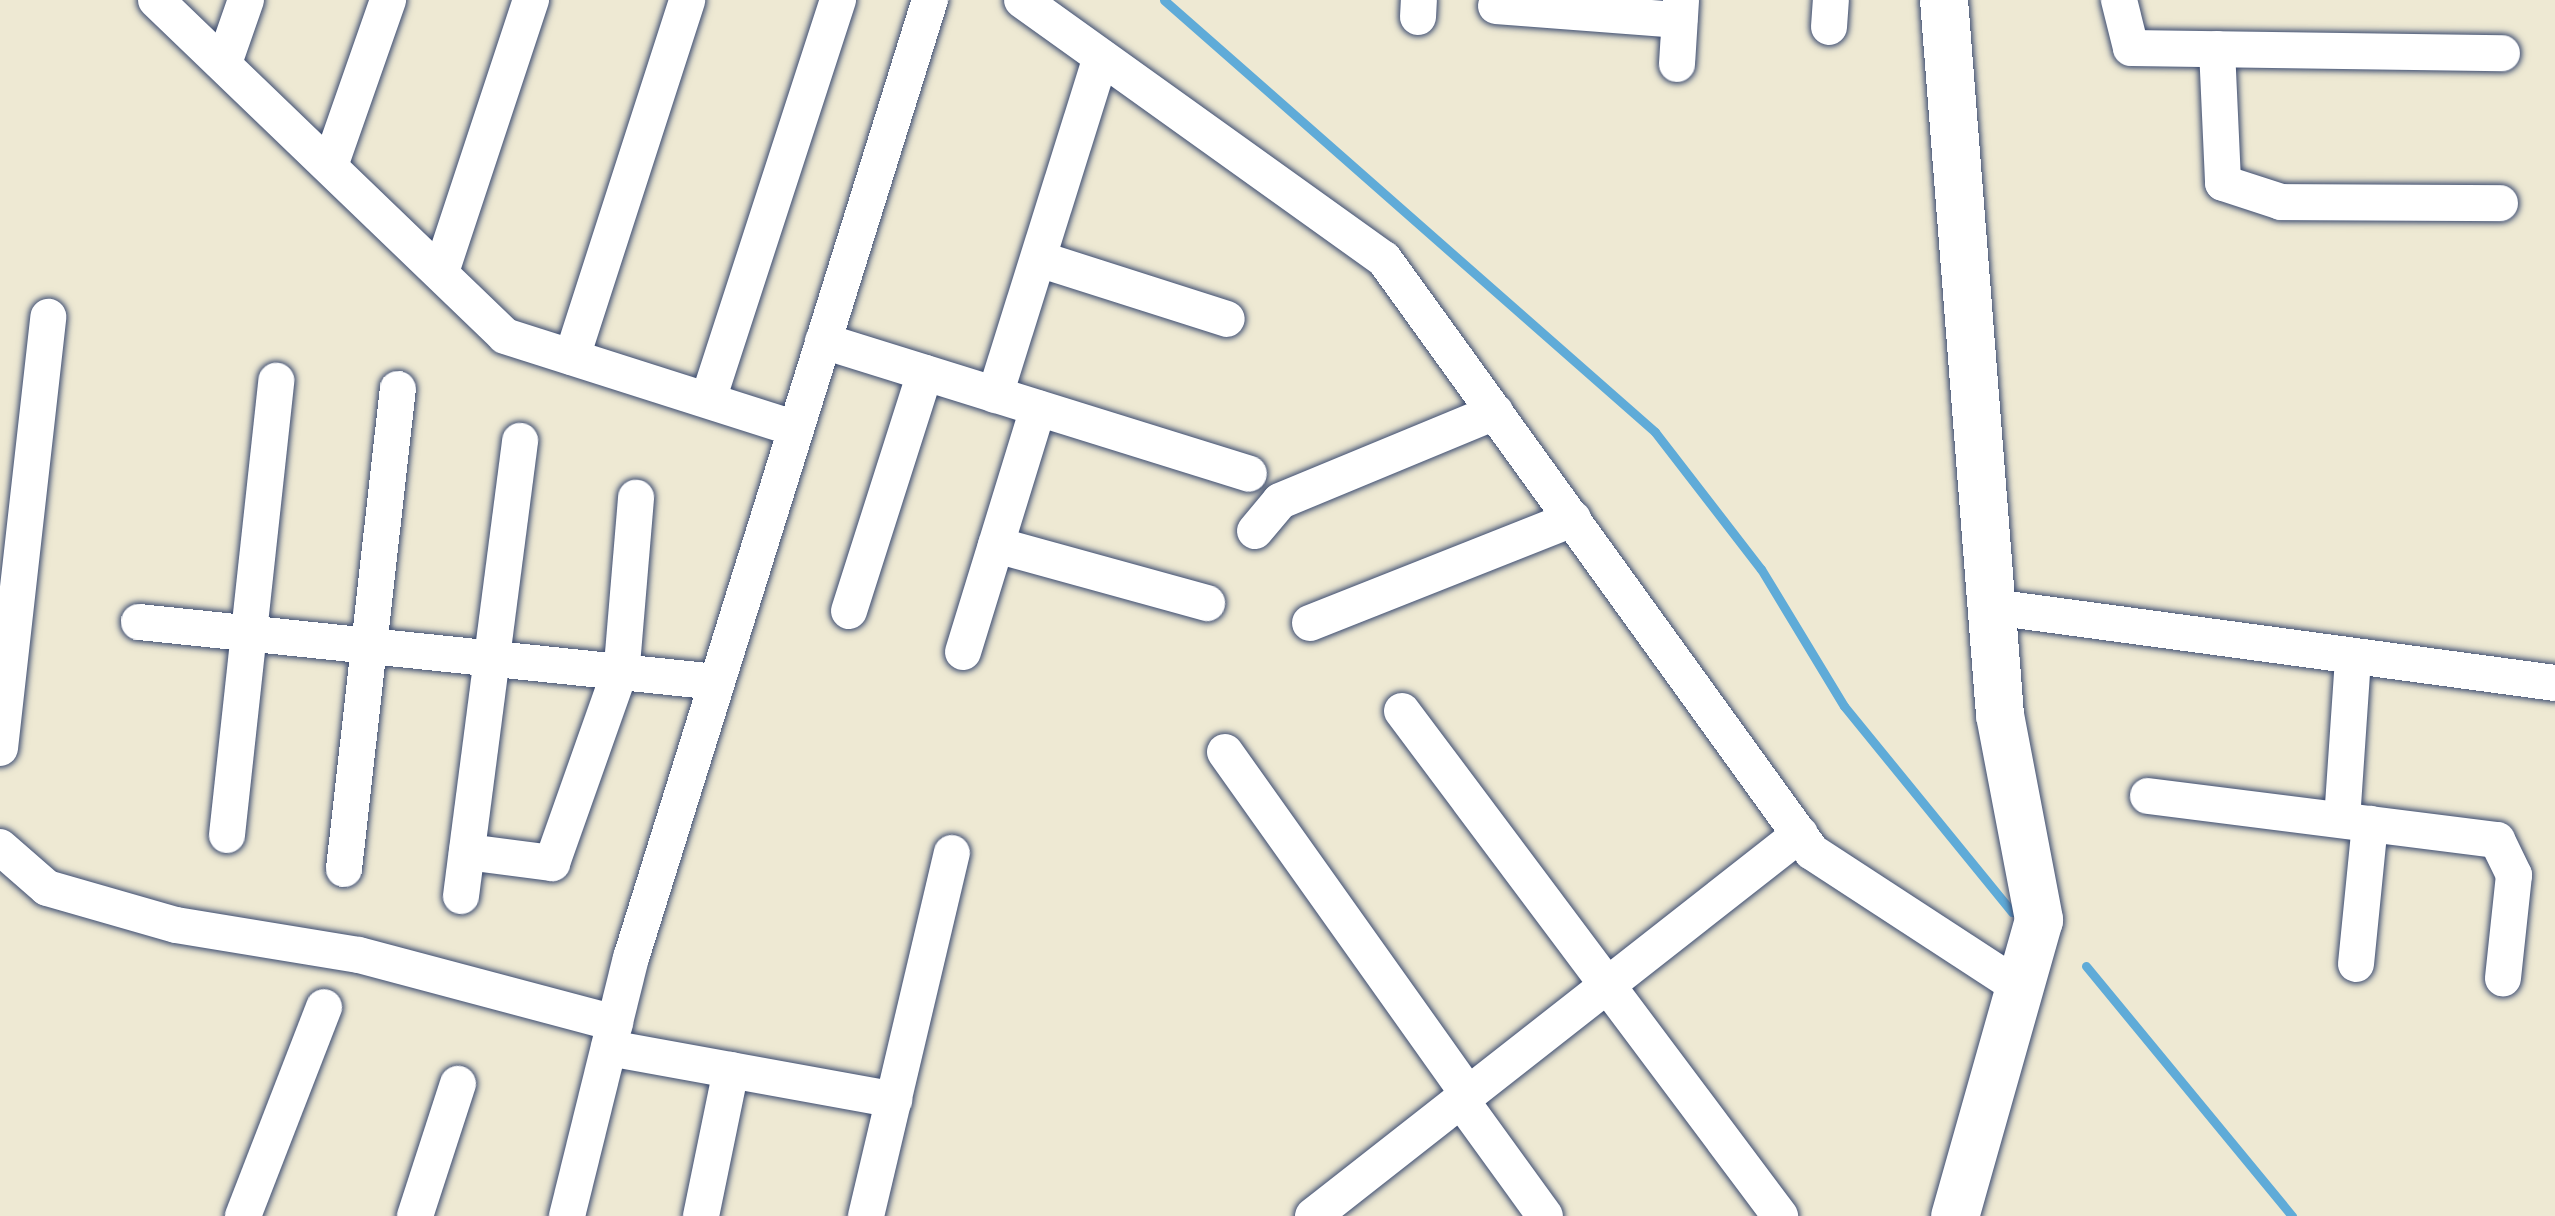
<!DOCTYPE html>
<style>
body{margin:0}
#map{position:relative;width:2555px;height:1216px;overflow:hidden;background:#eee9d3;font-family:"Gochi Hand",sans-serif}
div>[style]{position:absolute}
.stream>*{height:9px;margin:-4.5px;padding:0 4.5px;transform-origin:4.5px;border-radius:4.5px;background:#5fabd8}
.roads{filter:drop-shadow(0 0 3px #3b4b70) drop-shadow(0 0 3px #3b4b70)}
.minor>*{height:36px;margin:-18px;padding:0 18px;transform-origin:18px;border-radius:18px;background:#fff}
.tertiary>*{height:48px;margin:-24px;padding:0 24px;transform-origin:24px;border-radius:24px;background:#fff}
span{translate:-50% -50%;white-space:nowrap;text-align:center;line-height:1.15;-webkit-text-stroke:9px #f6f6f2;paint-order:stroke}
</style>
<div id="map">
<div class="stream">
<i style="left:1164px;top:0;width:654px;rotate:41.34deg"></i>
<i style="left:1655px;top:432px;width:173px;rotate:52.3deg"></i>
<i style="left:1761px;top:569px;width:160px;rotate:58.8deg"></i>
<i style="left:1844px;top:706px;width:266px;rotate:50.8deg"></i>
<i style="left:2086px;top:966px;width:324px;rotate:50.5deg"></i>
</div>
<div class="roads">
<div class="minor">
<i style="left:156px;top:0;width:484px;rotate:43.9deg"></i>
<i style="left:505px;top:336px;width:305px;rotate:17.7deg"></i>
<i style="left:1022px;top:0;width:445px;rotate:35.6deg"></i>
<i style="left:1384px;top:259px;width:731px;rotate:54.18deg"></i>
<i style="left:1812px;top:852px;width:244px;rotate:33.1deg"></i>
<i style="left:2119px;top:0;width:49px;rotate:76deg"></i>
<i style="left:2131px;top:48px;width:371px;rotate:0.8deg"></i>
<i style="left:1496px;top:6px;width:184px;rotate:4.4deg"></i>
<i style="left:1418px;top:17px;width:17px;rotate:-87deg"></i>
<i style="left:1829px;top:27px;width:27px;rotate:-86deg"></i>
<i style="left:2217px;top:49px;width:134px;rotate:87.4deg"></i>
<i style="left:2223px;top:183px;width:61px;rotate:18.1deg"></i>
<i style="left:2281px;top:202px;width:219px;rotate:0.3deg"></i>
<i style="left:224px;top:63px;width:67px;rotate:-70.8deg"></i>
<i style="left:1677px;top:64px;width:64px;rotate:-86.4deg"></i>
<i style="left:331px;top:163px;width:173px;rotate:-70.7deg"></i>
<i style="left:1039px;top:259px;width:197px;rotate:17.7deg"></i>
<i style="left:441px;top:272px;width:287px;rotate:-71.7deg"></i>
<i style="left:823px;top:341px;width:446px;rotate:17.3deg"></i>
<i style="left:572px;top:357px;width:375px;rotate:-72.1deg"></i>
<i style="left:995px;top:395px;width:354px;rotate:-72.6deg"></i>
<i style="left:708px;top:400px;width:421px;rotate:-72deg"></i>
<i style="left:1255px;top:531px;width:39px;rotate:-50deg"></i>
<i style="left:1280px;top:501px;width:233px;rotate:-22.5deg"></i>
<i style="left:996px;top:545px;width:219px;rotate:15.4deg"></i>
<i style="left:1993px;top:607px;width:567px;rotate:7.7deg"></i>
<i style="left:849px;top:611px;width:250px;rotate:-72.3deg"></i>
<i style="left:139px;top:622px;width:581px;rotate:5.93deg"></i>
<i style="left:1310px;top:623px;width:283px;rotate:-21.6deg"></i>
<i style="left:963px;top:652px;width:255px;rotate:-72.9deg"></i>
<i style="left:1402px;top:711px;width:631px;rotate:53.18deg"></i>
<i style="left:0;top:748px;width:434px;rotate:-83.6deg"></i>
<i style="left:1225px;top:752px;width:420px;rotate:54.6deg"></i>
<i style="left:2148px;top:796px;width:352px;rotate:7.2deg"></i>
<i style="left:2497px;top:840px;width:39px;rotate:64deg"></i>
<i style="left:2514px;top:875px;width:104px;rotate:96.1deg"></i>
<i style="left:2342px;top:820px;width:162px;rotate:-86.1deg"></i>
<i style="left:227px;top:835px;width:457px;rotate:-83.8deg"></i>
<i style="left:0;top:847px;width:62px;rotate:41.1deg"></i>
<i style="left:47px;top:888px;width:134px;rotate:16deg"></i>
<i style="left:176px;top:925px;width:185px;rotate:9.3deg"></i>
<i style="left:359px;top:955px;width:265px;rotate:14.9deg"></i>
<i style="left:467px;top:852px;width:86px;rotate:7.4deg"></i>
<i style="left:552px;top:863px;width:210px;rotate:-70.5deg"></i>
<i style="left:622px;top:665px;width:168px;rotate:-85.2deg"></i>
<i style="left:344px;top:869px;width:483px;rotate:-83.6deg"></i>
<i style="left:461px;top:896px;width:459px;rotate:-82.6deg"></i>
<i style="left:2356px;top:964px;width:141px;rotate:-84.3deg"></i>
<i style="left:609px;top:1048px;width:290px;rotate:10.3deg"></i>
<i style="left:1461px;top:1100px;width:143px;rotate:54.1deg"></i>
<i style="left:243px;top:1216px;width:224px;rotate:-68.8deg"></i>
<i style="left:415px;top:1216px;width:139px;rotate:-72deg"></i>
<i style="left:567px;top:1216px;width:266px;rotate:-76.1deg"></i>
<i style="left:631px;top:958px;width:1004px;rotate:-72.67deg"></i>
<i style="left:701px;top:1216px;width:149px;rotate:-78.4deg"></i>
<i style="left:866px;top:1216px;width:373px;rotate:-76.7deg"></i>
<i style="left:1313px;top:1216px;width:619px;rotate:-38.11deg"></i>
</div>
<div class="tertiary">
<i style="left:1944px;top:0;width:717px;rotate:85.52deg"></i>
<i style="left:2000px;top:715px;width:209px;rotate:79.2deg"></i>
<i style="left:2039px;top:920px;width:308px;rotate:105.8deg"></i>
</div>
</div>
</div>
